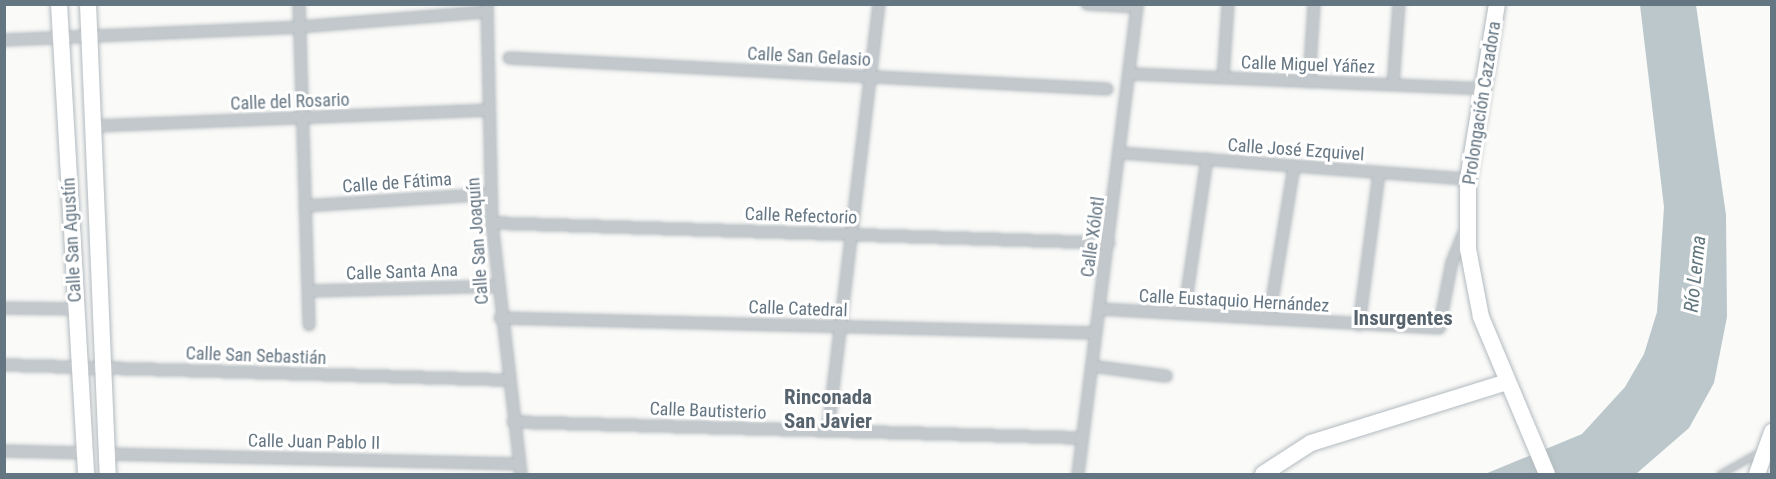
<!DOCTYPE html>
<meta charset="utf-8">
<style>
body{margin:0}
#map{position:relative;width:1776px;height:479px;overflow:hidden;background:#fafaf8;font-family:"Roboto Condensed",sans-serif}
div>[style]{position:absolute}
.water>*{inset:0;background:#bbc7cb}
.roads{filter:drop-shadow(0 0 2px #b3babf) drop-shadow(0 0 2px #b3babf)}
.lane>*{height:5px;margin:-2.5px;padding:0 2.5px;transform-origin:2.5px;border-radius:2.5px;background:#c3c8cc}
.street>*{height:10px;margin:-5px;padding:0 5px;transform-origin:5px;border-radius:5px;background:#c3c8cc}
.secondary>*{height:16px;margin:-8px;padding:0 8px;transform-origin:8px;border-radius:8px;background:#fff}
span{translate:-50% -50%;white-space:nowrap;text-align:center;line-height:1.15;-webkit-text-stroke:6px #fff;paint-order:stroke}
.street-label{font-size:18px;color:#657683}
.water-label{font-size:20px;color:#60757c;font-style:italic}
.quarter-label{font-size:21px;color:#57646e;font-weight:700}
.frame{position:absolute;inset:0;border:6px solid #657683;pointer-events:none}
</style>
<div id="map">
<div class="water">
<i style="clip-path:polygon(1640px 5px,1696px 5px,1726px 215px,1727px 317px,1714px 383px,1689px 428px,1636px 474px,1485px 474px,1582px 434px,1625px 387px,1644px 354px,1657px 312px,1664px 207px)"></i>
</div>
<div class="roads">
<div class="lane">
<i style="left:1720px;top:474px;width:47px;rotate:-29.3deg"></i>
</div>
<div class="street">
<i style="left:299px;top:4px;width:321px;rotate:88.2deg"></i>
<i style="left:487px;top:4px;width:219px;rotate:88.7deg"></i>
<i style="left:492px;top:223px;width:253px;rotate:83.4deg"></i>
<i style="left:1087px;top:4px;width:49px;rotate:3.5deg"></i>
<i style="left:4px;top:40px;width:295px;rotate:-2.5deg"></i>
<i style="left:299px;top:27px;width:189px;rotate:-4.6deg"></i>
<i style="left:509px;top:58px;width:599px;rotate:2.97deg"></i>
<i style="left:1132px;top:74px;width:351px;rotate:2.4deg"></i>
<i style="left:1223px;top:78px;width:74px;rotate:-86.1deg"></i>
<i style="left:1309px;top:82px;width:78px;rotate:-86.3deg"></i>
<i style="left:1393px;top:85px;width:81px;rotate:-85.8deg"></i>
<i style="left:93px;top:126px;width:395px;rotate:-2.3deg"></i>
<i style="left:1121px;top:153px;width:348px;rotate:4.3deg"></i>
<i style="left:305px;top:206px;width:185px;rotate:-3.7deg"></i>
<i style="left:492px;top:223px;width:617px;rotate:1.86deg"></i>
<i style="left:308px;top:291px;width:189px;rotate:-1.5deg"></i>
<i style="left:4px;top:308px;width:71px;rotate:0.8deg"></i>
<i style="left:1099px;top:309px;width:341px;rotate:3.2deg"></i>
<i style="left:1439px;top:328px;width:67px;rotate:-78.9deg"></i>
<i style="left:1452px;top:262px;width:35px;rotate:-68deg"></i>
<i style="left:1184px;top:314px;width:157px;rotate:-81.6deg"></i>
<i style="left:500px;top:318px;width:596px;rotate:1.44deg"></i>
<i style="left:1269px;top:319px;width:155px;rotate:-80.7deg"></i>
<i style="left:1359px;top:325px;width:153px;rotate:-82.5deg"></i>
<i style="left:4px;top:365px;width:503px;rotate:1.71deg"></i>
<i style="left:1092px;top:366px;width:75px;rotate:7.7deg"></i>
<i style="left:513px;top:422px;width:569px;rotate:1.61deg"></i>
<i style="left:828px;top:431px;width:430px;rotate:-83.2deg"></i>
<i style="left:4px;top:451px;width:80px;rotate:1.4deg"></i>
<i style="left:107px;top:454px;width:412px;rotate:1.4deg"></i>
<i style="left:1078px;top:474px;width:474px;rotate:-82.8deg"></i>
</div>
<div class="secondary">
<i style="left:59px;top:4px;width:471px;rotate:86.7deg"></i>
<i style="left:88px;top:4px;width:470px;rotate:87.6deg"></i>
<i style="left:1497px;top:4px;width:177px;rotate:99.4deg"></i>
<i style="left:1468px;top:179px;width:70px;rotate:90deg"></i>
<i style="left:1468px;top:249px;width:69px;rotate:79.2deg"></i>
<i style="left:1481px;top:317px;width:170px;rotate:67.2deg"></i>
<i style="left:1263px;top:474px;width:57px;rotate:-32.9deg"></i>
<i style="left:1311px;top:443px;width:205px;rotate:-17.3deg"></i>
<i style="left:1757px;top:474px;width:45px;rotate:-70.3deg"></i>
</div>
</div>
<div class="street-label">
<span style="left:809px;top:57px;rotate:3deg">Calle San Gelasio</span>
<span style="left:1308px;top:65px;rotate:2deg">Calle Miguel Yáñez</span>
<span style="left:290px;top:102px;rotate:-2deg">Calle del Rosario</span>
<span style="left:1482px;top:103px;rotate:-81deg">Prolongación Cazadora</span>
<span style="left:1296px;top:150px;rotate:4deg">Calle José Ezquivel</span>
<span style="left:397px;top:183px;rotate:-4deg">Calle de Fátima</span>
<span style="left:801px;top:216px;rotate:2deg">Calle Refectorio</span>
<span style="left:1093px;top:237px;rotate:-82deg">Calle Xólotl</span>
<span style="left:72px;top:240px;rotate:-93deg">Calle San Agustín</span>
<span style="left:478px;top:241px;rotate:-94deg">Calle San Joaquín</span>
<span style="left:402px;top:272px;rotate:-2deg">Calle Santa Ana</span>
<span style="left:1234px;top:301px;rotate:3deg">Calle Eustaquio Hernández</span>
<span style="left:798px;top:309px;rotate:2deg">Calle Catedral</span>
<span style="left:256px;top:356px;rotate:2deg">Calle San Sebastián</span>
<span style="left:708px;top:411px;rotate:2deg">Calle Bautisterio</span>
<span style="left:314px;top:442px;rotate:1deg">Calle Juan Pablo II</span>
</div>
<div class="water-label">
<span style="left:1695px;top:274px;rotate:-84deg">Río Lerma</span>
</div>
<div class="quarter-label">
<span style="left:1403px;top:318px">Insurgentes</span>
<span style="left:828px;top:409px">Rinconada<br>San Javier</span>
</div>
<div class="frame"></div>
</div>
